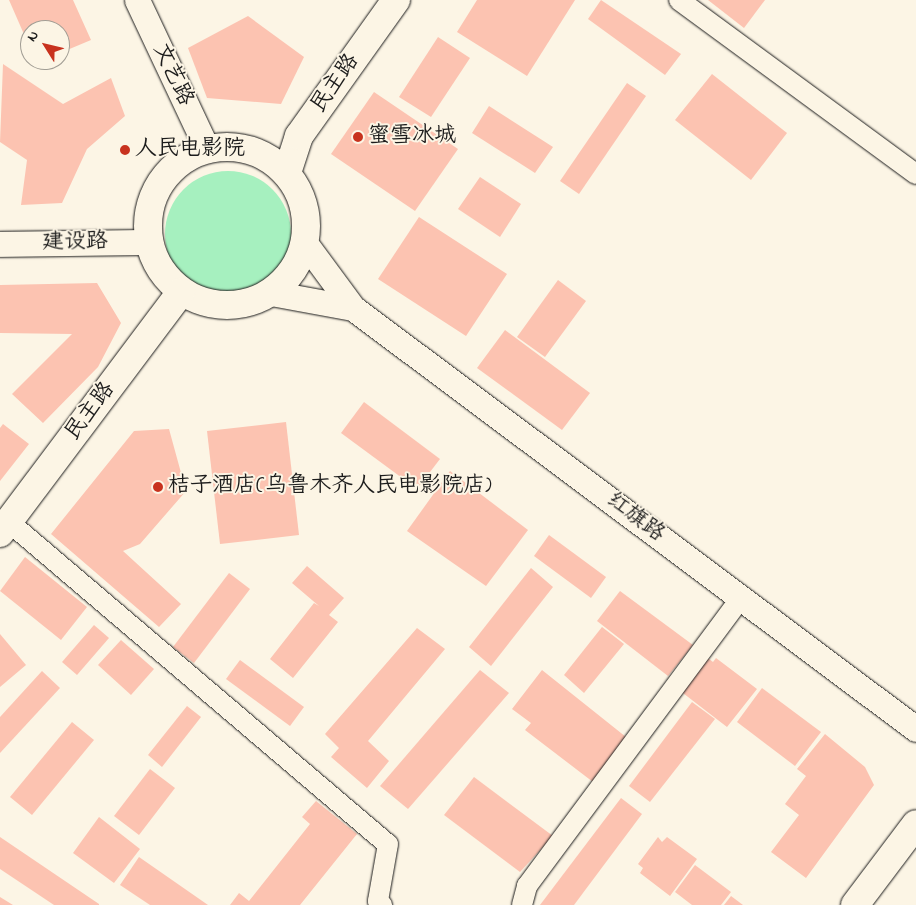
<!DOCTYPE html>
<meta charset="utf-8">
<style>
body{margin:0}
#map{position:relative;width:916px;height:905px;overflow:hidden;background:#fcf5e5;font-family:"Indie Flower","LXGW WenKai TC",sans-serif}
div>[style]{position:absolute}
.green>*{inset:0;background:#a6f0bf}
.round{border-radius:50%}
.building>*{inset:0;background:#fcc3b1}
.roads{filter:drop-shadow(0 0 1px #1c1c1c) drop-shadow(0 0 1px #1c1c1c)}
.minor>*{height:20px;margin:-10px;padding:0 10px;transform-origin:10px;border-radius:10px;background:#fcf5e5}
.tertiary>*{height:25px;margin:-12.5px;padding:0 12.5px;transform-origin:12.5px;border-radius:12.5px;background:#fcf5e5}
.secondary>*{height:28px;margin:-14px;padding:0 14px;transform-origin:14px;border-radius:14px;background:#fcf5e5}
.secondary>.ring{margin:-14px;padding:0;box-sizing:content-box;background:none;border:28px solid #fcf5e5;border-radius:50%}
.dots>*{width:14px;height:14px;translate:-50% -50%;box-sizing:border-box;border:2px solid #fcf5e5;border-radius:50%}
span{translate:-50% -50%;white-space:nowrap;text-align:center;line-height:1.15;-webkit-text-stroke:4px #fcf5e5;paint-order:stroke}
.street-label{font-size:22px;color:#1c1c1c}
.poi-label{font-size:22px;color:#1c1c1c}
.left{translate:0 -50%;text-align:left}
.north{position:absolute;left:20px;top:20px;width:50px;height:50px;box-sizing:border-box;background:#fcf5e5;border:1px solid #a29e95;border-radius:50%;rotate:306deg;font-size:14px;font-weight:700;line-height:20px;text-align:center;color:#1c1c1c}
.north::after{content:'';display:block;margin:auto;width:18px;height:22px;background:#c8321e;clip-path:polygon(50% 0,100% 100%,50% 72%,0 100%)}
</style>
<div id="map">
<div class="green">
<i class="round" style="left:165px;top:171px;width:126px;height:126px"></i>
</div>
<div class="building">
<i style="clip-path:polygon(9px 0,73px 0,91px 40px,60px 53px,60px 30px,30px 30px,30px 48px)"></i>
<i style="clip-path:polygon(477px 0,575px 0,527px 76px,457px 32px)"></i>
<i style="clip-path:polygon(601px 0,681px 54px,665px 75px,588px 19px)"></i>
<i style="clip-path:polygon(708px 0,765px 0,744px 28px)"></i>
<i style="clip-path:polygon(248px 16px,304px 57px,281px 104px,207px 98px,188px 48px)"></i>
<i style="clip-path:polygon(438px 37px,470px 58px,431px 117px,399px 97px)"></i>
<i style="clip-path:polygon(3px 64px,63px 104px,111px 78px,125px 116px,87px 149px,62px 203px,21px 205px,27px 160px,0 142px)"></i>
<i style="clip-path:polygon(712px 74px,787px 133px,751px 180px,675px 120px)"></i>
<i style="clip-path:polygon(627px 83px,646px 96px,579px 194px,560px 181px)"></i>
<i style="clip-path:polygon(374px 92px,458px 149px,415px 211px,331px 154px)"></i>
<i style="clip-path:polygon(489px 106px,553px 147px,535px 173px,472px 133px)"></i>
<i style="clip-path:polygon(480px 177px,521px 204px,500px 237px,458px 209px)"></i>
<i style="clip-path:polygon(419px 217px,507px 274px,466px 336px,378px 279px)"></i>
<i style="clip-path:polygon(558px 280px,586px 301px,545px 357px,517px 337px)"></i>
<i style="clip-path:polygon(97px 283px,121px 323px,98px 367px,43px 423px,12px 394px,72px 334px,0 333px,0 285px)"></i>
<i style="clip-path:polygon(505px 330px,590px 393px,562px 430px,477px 368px)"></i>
<i style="clip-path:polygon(364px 402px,440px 459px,417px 489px,341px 433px)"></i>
<i style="clip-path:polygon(286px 422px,299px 535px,220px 544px,207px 431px)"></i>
<i style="clip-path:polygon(3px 424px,29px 444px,0 481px,0 428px)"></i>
<i style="clip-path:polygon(169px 429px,186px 491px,140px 544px,123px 551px,181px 604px,159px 627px,51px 534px,134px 431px)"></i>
<i style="clip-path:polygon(450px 471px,528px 530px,486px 586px,407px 531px)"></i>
<i style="clip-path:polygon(549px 535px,606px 577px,591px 598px,534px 556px)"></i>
<i style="clip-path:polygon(25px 557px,87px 607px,61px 640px,0 591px)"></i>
<i style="clip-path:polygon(307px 566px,344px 598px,329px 615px,338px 622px,293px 678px,270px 659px,314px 603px,319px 606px,292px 583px)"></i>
<i style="clip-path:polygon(531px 568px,553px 587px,491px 666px,469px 647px)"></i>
<i style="clip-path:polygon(229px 573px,250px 589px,194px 663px,173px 647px)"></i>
<i style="clip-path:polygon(620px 591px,693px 645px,668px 676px,597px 621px)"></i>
<i style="clip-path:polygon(94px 625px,109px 638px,77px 675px,62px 662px)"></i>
<i style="clip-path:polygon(602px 627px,624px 644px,584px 693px,564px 675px)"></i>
<i style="clip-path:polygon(417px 628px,445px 649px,368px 741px,389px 761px,367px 788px,331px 757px,339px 748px,325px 734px)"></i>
<i style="clip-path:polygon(0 634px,26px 665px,0 687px)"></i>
<i style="clip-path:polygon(121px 640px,154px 669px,131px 695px,98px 665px)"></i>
<i style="clip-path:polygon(705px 656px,713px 662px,716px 658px,757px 689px,727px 727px,679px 690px)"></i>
<i style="clip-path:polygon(240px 660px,304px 707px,290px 726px,226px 679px)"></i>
<i style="clip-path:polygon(480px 670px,509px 693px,408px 809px,380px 786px)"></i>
<i style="clip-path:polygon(542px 670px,626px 737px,593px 782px,525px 730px,531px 723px,512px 709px)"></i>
<i style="clip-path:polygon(42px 671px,60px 688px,0 753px,0 717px)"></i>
<i style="clip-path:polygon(762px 688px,821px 732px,795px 766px,737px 722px)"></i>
<i style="clip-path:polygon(692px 702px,715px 719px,650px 802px,629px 786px)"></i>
<i style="clip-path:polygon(187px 706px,201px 717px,162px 767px,148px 755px)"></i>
<i style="clip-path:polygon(72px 722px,94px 740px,32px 815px,10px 797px)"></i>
<i style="clip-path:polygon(825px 734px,865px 767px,874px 785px,806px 878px,771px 852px,799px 815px,785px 804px,806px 776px,797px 769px)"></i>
<i style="clip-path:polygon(150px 769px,175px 788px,139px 835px,114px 816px)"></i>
<i style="clip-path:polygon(474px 777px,553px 836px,520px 872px,444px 815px)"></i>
<i style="clip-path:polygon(621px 798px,642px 814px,574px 905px,540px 905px)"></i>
<i style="clip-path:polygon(316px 801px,357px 834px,300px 905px,230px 905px,239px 893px,249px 901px,310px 824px,302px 817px)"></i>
<i style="clip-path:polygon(99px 817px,140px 849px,114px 883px,73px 853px)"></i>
<i style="clip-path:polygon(0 837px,99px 904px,99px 905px,54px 905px,0 869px)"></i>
<i style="clip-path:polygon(658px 837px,662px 842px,667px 837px,697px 859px,670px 896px,640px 873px,643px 868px,638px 864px)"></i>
<i style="clip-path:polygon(139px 857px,208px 905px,150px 905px,120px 885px)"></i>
<i style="clip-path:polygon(695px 865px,731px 892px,721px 905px,692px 905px,675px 892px)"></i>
<i style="clip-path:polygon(731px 896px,743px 905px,724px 905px)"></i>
<i style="clip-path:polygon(0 897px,13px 905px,0 905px)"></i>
</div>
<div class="roads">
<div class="minor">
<i style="left:679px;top:0;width:294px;rotate:36.3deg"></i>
<i style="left:9px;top:522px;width:497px;rotate:40.4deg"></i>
<i style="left:388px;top:844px;width:58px;rotate:100deg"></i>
<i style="left:378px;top:901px;width:6px;rotate:45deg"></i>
<i style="left:522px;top:905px;width:20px;rotate:-75deg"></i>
<i style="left:527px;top:886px;width:359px;rotate:-53.4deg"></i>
</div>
<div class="tertiary">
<i style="left:137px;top:0;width:165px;rotate:64.8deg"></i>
<i style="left:305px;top:243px;width:81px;rotate:53.6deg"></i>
<i style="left:353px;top:308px;width:703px;rotate:36.79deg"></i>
<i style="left:0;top:244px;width:149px;rotate:-0.8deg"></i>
<i style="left:271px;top:293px;width:83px;rotate:10.4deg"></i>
</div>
<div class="secondary">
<i class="ring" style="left:148px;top:147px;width:130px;height:130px"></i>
<i style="left:287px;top:173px;width:39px;rotate:-72deg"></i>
<i style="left:299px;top:136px;width:167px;rotate:-54.5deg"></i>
<i style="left:0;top:533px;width:301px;rotate:-53.1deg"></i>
<i style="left:855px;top:905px;width:101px;rotate:-53deg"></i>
</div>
</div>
<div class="dots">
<i style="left:358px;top:137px;background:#c8321e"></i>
<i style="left:125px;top:150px;background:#c8321e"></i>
<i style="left:158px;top:487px;background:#c8321e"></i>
</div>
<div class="street-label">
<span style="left:172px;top:75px;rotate:65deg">文艺路</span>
<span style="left:336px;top:84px;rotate:-55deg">民主路</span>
<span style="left:75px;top:243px;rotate:-1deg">建设路</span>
<span style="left:91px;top:412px;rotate:-53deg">民主路</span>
<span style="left:635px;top:518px;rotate:37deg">红旗路</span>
</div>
<div class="poi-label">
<span class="left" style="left:368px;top:137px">蜜雪冰城</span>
<span class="left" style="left:135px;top:150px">人民电影院</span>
<span class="left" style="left:168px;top:487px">桔子酒店(乌鲁木齐人民电影院店)</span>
</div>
<div class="north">N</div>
</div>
